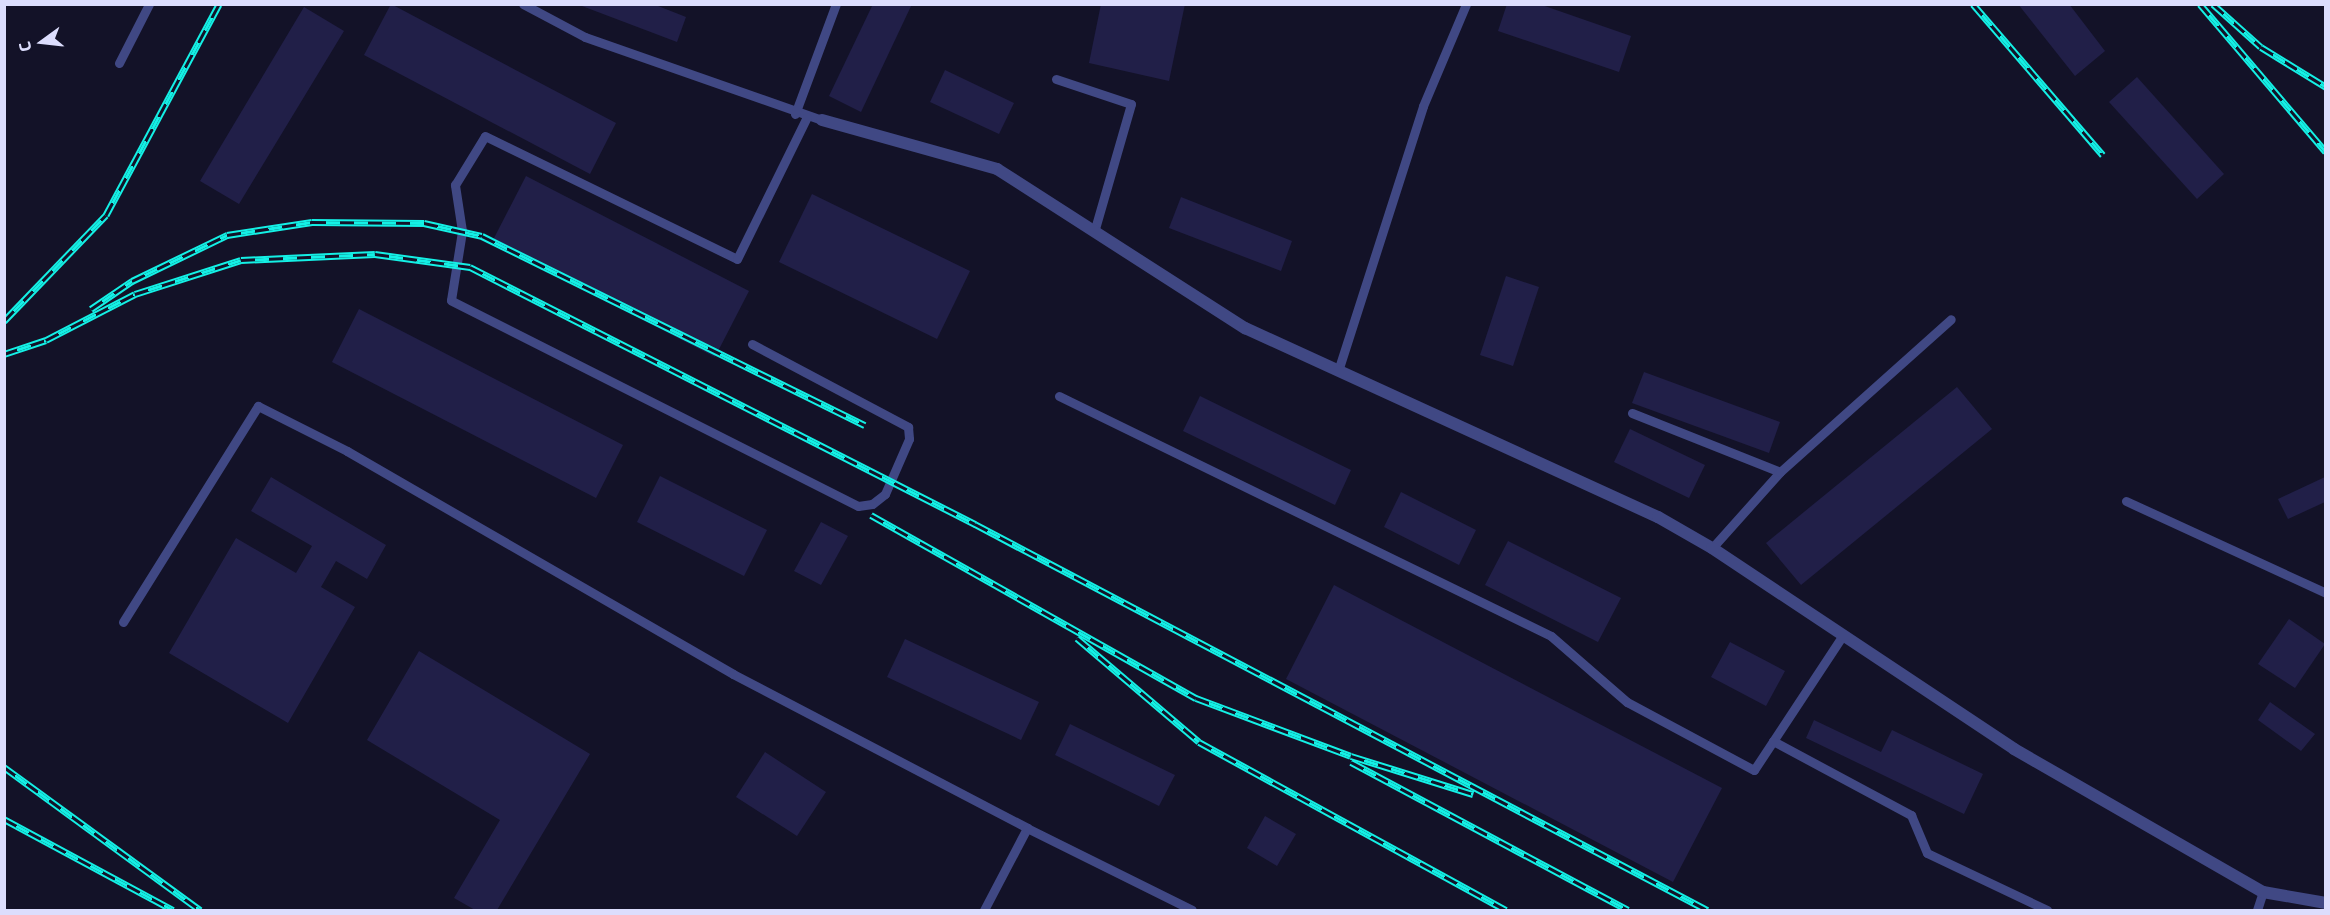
<!DOCTYPE html>
<meta charset="utf-8">
<style>
body{margin:0}
#map{position:relative;width:2330px;height:915px;overflow:hidden;background:#131228;font-family:"Exo 2",sans-serif}
div>[style]{position:absolute}
.building>*{inset:0;background:#211f48}
.service>*{height:9px;margin:-4.5px;padding:0 4.5px;transform-origin:4.5px;border-radius:4.5px;background:#404884}
.minor>*{height:12px;margin:-6px;padding:0 6px;transform-origin:6px;border-radius:6px;background:#404884}
.rail>*{height:7px;margin-top:-3.5px;transform-origin:0;background:repeating-linear-gradient(90deg,#131228 0 14px,#14f0e5 0 28px);box-sizing:border-box;border-block:2px solid #14f0e5}
span{translate:-50% -50%;white-space:nowrap;text-align:center;line-height:1.15;-webkit-text-stroke:4.5px #131228;paint-order:stroke}
.frame{position:absolute;inset:0;border:6px solid #dcddfd;pointer-events:none}
.north{position:absolute;left:12px;top:12px;width:60px;height:60px;-webkit-text-stroke:4px #131228;paint-order:stroke;rotate:255deg;font-size:16px;font-weight:700;line-height:24px;text-align:center;color:#dcddfd}
.north::after{content:'';display:block;margin:auto;width:21px;height:27px;background:#dcddfd;clip-path:polygon(50% 0,100% 100%,50% 72%,0 100%)}
</style>
<div id="map">
<div class="building">
<i style="clip-path:polygon(391px 4px,616px 123px,590px 174px,364px 55px)"></i>
<i style="clip-path:polygon(653px 4px,686px 17px,677px 42px,582px 6px)"></i>
<i style="clip-path:polygon(873px 4px,912px 4px,861px 112px,829px 96px)"></i>
<i style="clip-path:polygon(1101px 4px,1185px 4px,1169px 81px,1089px 63px)"></i>
<i style="clip-path:polygon(1507px 4px,1539px 4px,1631px 36px,1619px 72px,1498px 31px)"></i>
<i style="clip-path:polygon(2018px 4px,2069px 4px,2105px 51px,2075px 76px)"></i>
<i style="clip-path:polygon(304px 7px,344px 31px,239px 204px,200px 181px)"></i>
<i style="clip-path:polygon(945px 70px,1014px 103px,999px 134px,930px 102px)"></i>
<i style="clip-path:polygon(2137px 77px,2224px 174px,2197px 199px,2109px 102px)"></i>
<i style="clip-path:polygon(526px 176px,749px 291px,715px 357px,492px 242px)"></i>
<i style="clip-path:polygon(812px 194px,970px 271px,937px 339px,779px 262px)"></i>
<i style="clip-path:polygon(1181px 197px,1292px 241px,1281px 271px,1169px 228px)"></i>
<i style="clip-path:polygon(1506px 276px,1539px 287px,1513px 366px,1480px 355px)"></i>
<i style="clip-path:polygon(359px 309px,623px 445px,596px 498px,332px 362px)"></i>
<i style="clip-path:polygon(1644px 372px,1780px 422px,1769px 453px,1632px 403px)"></i>
<i style="clip-path:polygon(1957px 387px,1992px 429px,1801px 585px,1766px 543px)"></i>
<i style="clip-path:polygon(1200px 396px,1351px 470px,1335px 505px,1183px 431px)"></i>
<i style="clip-path:polygon(1630px 429px,1705px 465px,1689px 498px,1614px 462px)"></i>
<i style="clip-path:polygon(660px 476px,767px 530px,744px 576px,637px 522px)"></i>
<i style="clip-path:polygon(271px 477px,386px 545px,367px 579px,336px 561px,321px 587px,355px 607px,288px 723px,169px 653px,236px 538px,296px 573px,312px 546px,251px 511px)"></i>
<i style="clip-path:polygon(2325px 477px,2325px 502px,2288px 519px,2278px 499px)"></i>
<i style="clip-path:polygon(1401px 492px,1476px 530px,1459px 565px,1384px 527px)"></i>
<i style="clip-path:polygon(821px 522px,848px 536px,821px 585px,794px 571px)"></i>
<i style="clip-path:polygon(1508px 541px,1621px 598px,1598px 642px,1485px 585px)"></i>
<i style="clip-path:polygon(1334px 585px,1722px 788px,1673px 882px,1286px 679px)"></i>
<i style="clip-path:polygon(2289px 619px,2325px 644px,2295px 688px,2258px 664px)"></i>
<i style="clip-path:polygon(905px 639px,1039px 702px,1021px 740px,887px 677px)"></i>
<i style="clip-path:polygon(1730px 642px,1785px 671px,1766px 706px,1711px 677px)"></i>
<i style="clip-path:polygon(419px 651px,590px 754px,497px 910px,475px 910px,454px 898px,500px 820px,367px 740px)"></i>
<i style="clip-path:polygon(2270px 702px,2315px 734px,2301px 751px,2258px 720px)"></i>
<i style="clip-path:polygon(1814px 720px,1881px 752px,1892px 730px,1983px 774px,1964px 814px,1806px 738px)"></i>
<i style="clip-path:polygon(1070px 724px,1175px 775px,1159px 806px,1055px 755px)"></i>
<i style="clip-path:polygon(765px 752px,826px 792px,797px 836px,736px 797px)"></i>
<i style="clip-path:polygon(1265px 816px,1296px 834px,1277px 866px,1247px 848px)"></i>
</div>
<div class="service">
<i style="left:523px;top:4px;width:70px;rotate:28deg"></i>
<i style="left:585px;top:37px;width:251px;rotate:19.3deg"></i>
<i style="left:119px;top:63px;width:66px;rotate:-63deg"></i>
<i style="left:1056px;top:79px;width:79px;rotate:18.4deg"></i>
<i style="left:1131px;top:104px;width:133px;rotate:106.1deg"></i>
<i style="left:795px;top:114px;width:117px;rotate:-69.6deg"></i>
<i style="left:752px;top:344px;width:177px;rotate:28deg"></i>
<i style="left:908px;top:427px;width:12px;rotate:85deg"></i>
<i style="left:909px;top:439px;width:60px;rotate:113.6deg"></i>
<i style="left:885px;top:494px;width:16px;rotate:142deg"></i>
<i style="left:872px;top:504px;width:14px;rotate:172deg"></i>
<i style="left:858px;top:506px;width:456px;rotate:-153.2deg"></i>
<i style="left:451px;top:300px;width:70px;rotate:-80.9deg"></i>
<i style="left:462px;top:231px;width:47px;rotate:-98.7deg"></i>
<i style="left:455px;top:185px;width:57px;rotate:-58.5deg"></i>
<i style="left:485px;top:136px;width:280px;rotate:26deg"></i>
<i style="left:737px;top:259px;width:158px;rotate:-63.8deg"></i>
<i style="left:1338px;top:371px;width:278px;rotate:-72.2deg"></i>
<i style="left:1423px;top:106px;width:111px;rotate:-67.1deg"></i>
<i style="left:1059px;top:396px;width:547px;rotate:26deg"></i>
<i style="left:1551px;top:636px;width:101px;rotate:41deg"></i>
<i style="left:1627px;top:702px;width:144px;rotate:28.2deg"></i>
<i style="left:1754px;top:770px;width:162px;rotate:-56.6deg"></i>
<i style="left:1632px;top:413px;width:159px;rotate:21.7deg"></i>
<i style="left:2126px;top:501px;width:220px;rotate:24.7deg"></i>
<i style="left:1712px;top:548px;width:102px;rotate:-48.2deg"></i>
<i style="left:1780px;top:472px;width:229px;rotate:-41.8deg"></i>
<i style="left:123px;top:622px;width:255px;rotate:-58deg"></i>
<i style="left:258px;top:406px;width:100px;rotate:26.8deg"></i>
<i style="left:347px;top:451px;width:446px;rotate:30deg"></i>
<i style="left:733px;top:674px;width:332px;rotate:27.6deg"></i>
<i style="left:1773px;top:741px;width:157px;rotate:28.2deg"></i>
<i style="left:1911px;top:815px;width:41px;rotate:67.2deg"></i>
<i style="left:1927px;top:853px;width:133px;rotate:25.4deg"></i>
<i style="left:984px;top:910px;width:93px;rotate:-62.3deg"></i>
<i style="left:1027px;top:828px;width:184px;rotate:26.4deg"></i>
<i style="left:2257px;top:910px;width:19px;rotate:-72deg"></i>
</div>
<div class="minor">
<i style="left:822px;top:120px;width:182px;rotate:15.6deg"></i>
<i style="left:997px;top:169px;width:295px;rotate:32.7deg"></i>
<i style="left:1245px;top:328px;width:454px;rotate:24.6deg"></i>
<i style="left:1658px;top:517px;width:62px;rotate:29.9deg"></i>
<i style="left:1712px;top:548px;width:363px;rotate:33.6deg"></i>
<i style="left:2014px;top:749px;width:287px;rotate:29.9deg"></i>
<i style="left:2263px;top:892px;width:64px;rotate:9.9deg"></i>
</div>
<div class="rail">
<i style="left:1973px;top:4px;width:199px;rotate:49.3deg"></i>
<i style="left:2200px;top:4px;width:194px;rotate:49.6deg"></i>
<i style="left:2213px;top:4px;width:64px;rotate:41.9deg"></i>
<i style="left:2261px;top:47px;width:76px;rotate:31.6deg"></i>
<i style="left:91px;top:309px;width:50px;rotate:-34.3deg"></i>
<i style="left:132px;top:281px;width:106px;rotate:-25.8deg"></i>
<i style="left:227px;top:235px;width:86px;rotate:-8.7deg"></i>
<i style="left:312px;top:222px;width:112px;rotate:0.5deg"></i>
<i style="left:424px;top:223px;width:59px;rotate:12.6deg"></i>
<i style="left:482px;top:236px;width:427px;rotate:26.3deg"></i>
<i style="left:4px;top:321px;width:147px;rotate:-46.1deg"></i>
<i style="left:106px;top:215px;width:239px;rotate:-61.8deg"></i>
<i style="left:4px;top:354px;width:44px;rotate:-18.4deg"></i>
<i style="left:46px;top:340px;width:100px;rotate:-27.3deg"></i>
<i style="left:135px;top:294px;width:111px;rotate:-17.8deg"></i>
<i style="left:241px;top:260px;width:134px;rotate:-2.6deg"></i>
<i style="left:375px;top:254px;width:96px;rotate:7.8deg"></i>
<i style="left:470px;top:267px;width:567px;rotate:26.97deg"></i>
<i style="left:975px;top:524px;width:828px;rotate:27.8deg"></i>
<i style="left:871px;top:515px;width:373px;rotate:29.4deg"></i>
<i style="left:1196px;top:698px;width:165px;rotate:20.5deg"></i>
<i style="left:1351px;top:756px;width:128px;rotate:17.3deg"></i>
<i style="left:1077px;top:638px;width:160px;rotate:40.4deg"></i>
<i style="left:1199px;top:742px;width:350px;rotate:28.7deg"></i>
<i style="left:1351px;top:762px;width:314px;rotate:28.1deg"></i>
<i style="left:4px;top:767px;width:243px;rotate:36.1deg"></i>
<i style="left:4px;top:819px;width:192px;rotate:28.3deg"></i>
</div>
<div class="frame"></div>
<div class="north">С</div>
</div>
